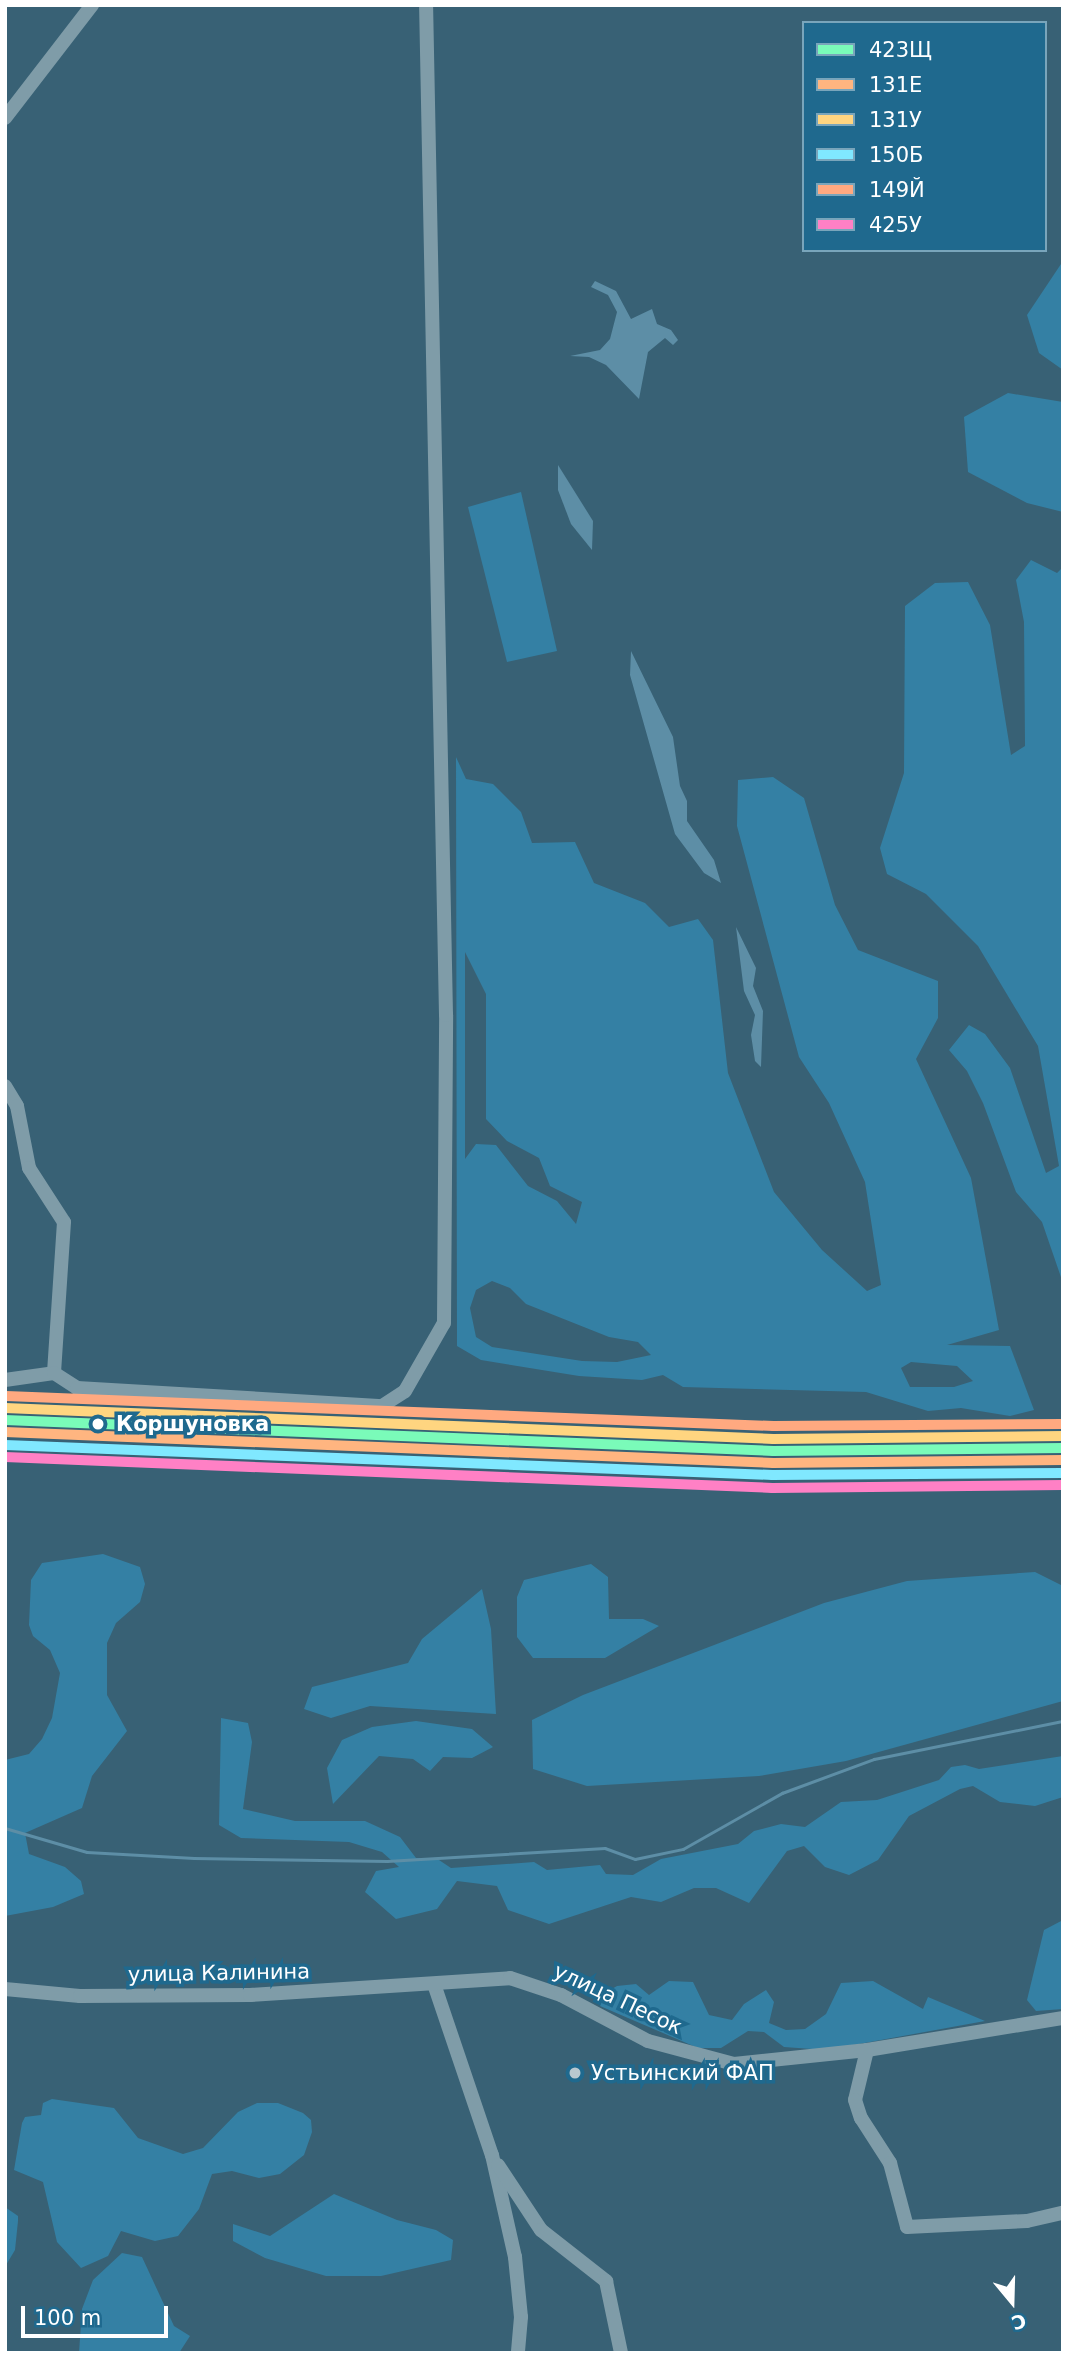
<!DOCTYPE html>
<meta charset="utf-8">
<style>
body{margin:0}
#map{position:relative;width:1068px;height:2358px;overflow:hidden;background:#386175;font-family:"DejaVu Sans",sans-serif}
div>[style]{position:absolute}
.green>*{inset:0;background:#3480a4}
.water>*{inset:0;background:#5d8ea6}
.stream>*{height:2.5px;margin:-1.25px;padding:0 1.25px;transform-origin:1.25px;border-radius:1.25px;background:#5d8ea6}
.minor>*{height:14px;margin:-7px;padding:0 7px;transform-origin:7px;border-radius:7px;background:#7f9ca8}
.rail-1>*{height:10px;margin:-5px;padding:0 5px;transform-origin:5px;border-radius:5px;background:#7afbb9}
.rail-2>*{height:10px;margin:-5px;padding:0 5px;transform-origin:5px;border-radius:5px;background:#ffb580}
.rail-3>*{height:10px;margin:-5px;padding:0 5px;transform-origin:5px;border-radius:5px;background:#ffd580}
.rail-4>*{height:10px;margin:-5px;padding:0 5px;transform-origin:5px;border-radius:5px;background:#80e8ff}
.rail-5>*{height:10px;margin:-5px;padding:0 5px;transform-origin:5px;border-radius:5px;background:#ffa980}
.rail-6>*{height:10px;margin:-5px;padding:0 5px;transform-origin:5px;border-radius:5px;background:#ff80c5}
.dots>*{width:19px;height:19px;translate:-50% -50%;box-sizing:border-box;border:4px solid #1f698e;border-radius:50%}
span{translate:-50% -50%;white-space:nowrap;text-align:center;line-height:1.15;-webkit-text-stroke:7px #1f698e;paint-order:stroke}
.stop-label{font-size:21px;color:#fff;font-weight:700}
.left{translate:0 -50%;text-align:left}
.street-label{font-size:21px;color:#fff}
.poi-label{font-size:21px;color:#fff}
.frame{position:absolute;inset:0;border:7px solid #fff;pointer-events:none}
.legend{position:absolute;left:802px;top:21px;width:245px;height:231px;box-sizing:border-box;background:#1f698e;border:2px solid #79a5bb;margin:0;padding:9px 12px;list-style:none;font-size:21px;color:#fff}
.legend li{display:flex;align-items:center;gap:14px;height:35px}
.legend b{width:35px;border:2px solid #79a5bb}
.north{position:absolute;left:977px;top:2267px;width:70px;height:70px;-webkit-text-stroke:5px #1f698e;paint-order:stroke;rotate:161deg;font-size:19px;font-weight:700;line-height:28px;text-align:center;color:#fff}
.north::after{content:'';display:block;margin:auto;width:24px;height:32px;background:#fff;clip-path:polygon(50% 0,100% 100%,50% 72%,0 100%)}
.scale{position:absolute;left:21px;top:2306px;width:147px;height:32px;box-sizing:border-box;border:4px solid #fff;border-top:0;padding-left:9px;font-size:21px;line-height:24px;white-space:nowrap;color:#fff;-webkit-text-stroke:5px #1f698e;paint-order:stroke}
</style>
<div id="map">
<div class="green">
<i style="clip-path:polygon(1063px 261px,1063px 370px,1039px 353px,1027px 315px)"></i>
<i style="clip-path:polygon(1008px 393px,1063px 402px,1063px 512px,1027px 503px,968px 472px,964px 417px)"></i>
<i style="clip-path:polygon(521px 492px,557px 651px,507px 662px,468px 507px)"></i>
<i style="clip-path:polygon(1031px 560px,1057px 573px,1063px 567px,1063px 1283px,1042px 1222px,1016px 1192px,983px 1103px,967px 1071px,949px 1050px,969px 1025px,985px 1034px,1010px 1068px,1046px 1173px,1059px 1166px,1038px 1046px,978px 946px,926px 894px,887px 874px,880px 848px,904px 773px,905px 606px,935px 583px,968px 582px,990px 625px,1011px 755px,1025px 746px,1024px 622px,1016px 580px)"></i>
<i style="clip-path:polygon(evenodd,456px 757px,466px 779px,493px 784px,521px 812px,532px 843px,575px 842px,594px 883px,645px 903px,669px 927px,698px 919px,713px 940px,728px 1073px,774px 1192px,822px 1250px,867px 1291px,881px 1285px,865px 1182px,829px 1103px,799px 1057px,737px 826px,738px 780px,773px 777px,804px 798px,835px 905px,858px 950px,938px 981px,938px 1018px,916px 1059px,971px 1178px,999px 1330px,947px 1345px,1010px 1346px,1034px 1410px,1010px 1416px,961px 1408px,928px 1411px,866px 1392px,683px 1387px,663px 1375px,642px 1380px,579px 1376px,481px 1360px,457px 1346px,456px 757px,465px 952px,486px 994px,486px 1119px,507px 1141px,539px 1158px,550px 1186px,582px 1202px,576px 1224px,557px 1201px,528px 1186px,496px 1145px,476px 1144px,465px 1159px,465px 952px,456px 757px,492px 1281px,510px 1288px,526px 1304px,609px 1337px,638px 1342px,651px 1355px,617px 1362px,582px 1361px,492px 1347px,476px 1337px,470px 1308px,476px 1290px,492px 1281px,456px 757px,911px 1362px,957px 1366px,973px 1381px,954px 1387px,910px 1387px,901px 1368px,911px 1362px)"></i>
<i style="clip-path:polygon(103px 1554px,140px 1567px,145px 1584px,140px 1602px,116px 1623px,107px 1643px,107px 1695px,127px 1731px,92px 1776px,82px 1808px,25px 1833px,29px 1854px,65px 1867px,81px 1881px,84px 1894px,53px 1907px,5px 1916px,5px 1760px,29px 1754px,42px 1739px,52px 1718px,60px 1673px,50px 1650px,33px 1636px,29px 1625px,31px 1580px,42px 1563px)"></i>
<i style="clip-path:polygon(591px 1564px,608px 1577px,609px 1619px,643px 1619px,659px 1626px,605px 1658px,533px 1658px,517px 1637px,517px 1597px,524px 1580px)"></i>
<i style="clip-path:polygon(1035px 1572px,1061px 1585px,1063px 1701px,846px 1761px,759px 1776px,587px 1786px,533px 1769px,532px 1720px,583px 1695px,824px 1603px,907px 1581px)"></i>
<i style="clip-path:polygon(482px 1589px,491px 1629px,496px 1714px,370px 1706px,331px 1718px,304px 1709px,312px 1687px,408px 1663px,422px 1639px)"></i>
<i style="clip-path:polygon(221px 1718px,248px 1723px,252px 1742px,243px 1809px,295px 1821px,365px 1821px,400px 1837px,416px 1858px,436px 1858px,451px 1868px,534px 1862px,547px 1870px,600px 1865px,606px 1874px,633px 1875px,661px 1859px,738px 1844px,754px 1831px,781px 1824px,805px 1827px,841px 1802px,877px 1800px,939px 1780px,951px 1767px,965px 1765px,979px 1769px,1063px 1756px,1063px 1797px,1035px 1806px,1000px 1802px,973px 1786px,960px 1789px,909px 1816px,878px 1860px,849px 1875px,825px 1867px,804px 1846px,787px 1851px,749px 1903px,716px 1888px,694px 1888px,661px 1902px,631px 1897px,549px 1924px,508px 1910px,497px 1886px,457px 1881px,437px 1909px,396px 1919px,365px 1892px,376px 1871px,399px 1867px,382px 1852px,349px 1842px,241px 1838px,219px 1825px)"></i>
<i style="clip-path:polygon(416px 1721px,472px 1729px,493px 1747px,472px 1758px,443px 1757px,430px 1771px,413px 1759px,379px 1756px,333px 1804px,327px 1768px,342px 1740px,372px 1727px)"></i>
<i style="clip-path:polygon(1063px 1920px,1063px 2009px,1036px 2011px,1027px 2000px,1044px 1930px)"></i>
<i style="clip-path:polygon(669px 1981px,693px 1982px,709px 2015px,732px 2020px,744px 2004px,766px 1990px,774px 2002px,769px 2023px,786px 2030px,805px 2029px,826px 2014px,841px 1983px,873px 1981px,923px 2009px,928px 1997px,985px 2021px,826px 2050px,784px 2047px,764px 2032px,748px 2031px,721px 2048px,698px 2048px,600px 2006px,603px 1994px,617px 1986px,636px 1984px,649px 1995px)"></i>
<i style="clip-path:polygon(52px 2099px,114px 2108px,138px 2138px,183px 2154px,203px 2148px,238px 2112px,257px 2103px,278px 2103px,303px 2113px,311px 2120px,312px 2132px,304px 2155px,280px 2174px,259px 2178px,232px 2171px,212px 2174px,199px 2209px,178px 2236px,155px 2241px,121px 2231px,108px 2256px,81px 2268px,57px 2242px,43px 2182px,14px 2170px,22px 2123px,25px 2117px,41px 2115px,43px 2103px)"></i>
<i style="clip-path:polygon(334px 2194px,397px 2220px,436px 2230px,453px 2240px,451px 2260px,381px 2276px,326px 2276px,265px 2258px,233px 2241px,233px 2224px,270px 2236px)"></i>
<i style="clip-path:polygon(5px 2207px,18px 2216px,18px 2221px,15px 2250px,6px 2265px)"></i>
<i style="clip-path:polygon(122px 2253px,142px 2257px,174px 2326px,190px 2336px,179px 2353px,79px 2353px,82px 2309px,93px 2280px)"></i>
</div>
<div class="water">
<i style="clip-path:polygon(595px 281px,616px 291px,631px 319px,652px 309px,657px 324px,671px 330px,678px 340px,673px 345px,665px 338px,648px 352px,639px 399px,606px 365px,589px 357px,570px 356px,600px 350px,610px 339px,617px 312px,608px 295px,591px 287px)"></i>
<i style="clip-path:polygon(558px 465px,593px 521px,592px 550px,571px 524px,558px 490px)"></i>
<i style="clip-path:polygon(631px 651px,673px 737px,680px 786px,687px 801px,687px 821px,714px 860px,721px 883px,704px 873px,675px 834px,630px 675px)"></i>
<i style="clip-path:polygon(736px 927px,756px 968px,753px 986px,763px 1011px,761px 1067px,755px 1061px,751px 1035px,755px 1015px,744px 991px)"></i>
</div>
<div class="stream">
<i style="left:5px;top:1828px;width:85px;rotate:16.3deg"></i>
<i style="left:87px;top:1852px;width:107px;rotate:3.2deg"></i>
<i style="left:194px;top:1858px;width:193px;rotate:0.9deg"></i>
<i style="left:387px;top:1861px;width:218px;rotate:-3.4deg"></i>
<i style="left:605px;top:1848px;width:32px;rotate:20deg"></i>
<i style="left:635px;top:1859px;width:49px;rotate:-11.8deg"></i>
<i style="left:683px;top:1849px;width:114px;rotate:-29.5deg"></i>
<i style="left:782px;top:1793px;width:98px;rotate:-20.3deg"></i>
<i style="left:874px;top:1759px;width:193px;rotate:-11.4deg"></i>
</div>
<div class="minor">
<i style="left:5px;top:118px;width:143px;rotate:-52.4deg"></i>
<i style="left:5px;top:1086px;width:23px;rotate:59deg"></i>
<i style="left:17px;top:1106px;width:63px;rotate:79deg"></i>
<i style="left:29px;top:1168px;width:64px;rotate:57.1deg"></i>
<i style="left:64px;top:1222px;width:151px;rotate:93.8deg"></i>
<i style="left:5px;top:1380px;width:49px;rotate:-8.1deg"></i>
<i style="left:54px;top:1373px;width:27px;rotate:33deg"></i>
<i style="left:77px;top:1388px;width:306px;rotate:3.4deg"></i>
<i style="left:382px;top:1406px;width:27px;rotate:-33deg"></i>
<i style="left:405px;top:1391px;width:78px;rotate:-60.2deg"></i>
<i style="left:444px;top:1323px;width:308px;rotate:-89.6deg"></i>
<i style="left:446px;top:1015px;width:1010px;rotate:-91.13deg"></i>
<i style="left:434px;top:1984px;width:181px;rotate:71.3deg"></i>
<i style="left:492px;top:2155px;width:105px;rotate:77.3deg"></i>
<i style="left:515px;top:2257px;width:60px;rotate:84.3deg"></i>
<i style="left:521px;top:2317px;width:36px;rotate:95deg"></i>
<i style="left:5px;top:1989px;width:75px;rotate:5.3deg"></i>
<i style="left:80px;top:1996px;width:170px;rotate:-0.3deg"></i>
<i style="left:250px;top:1995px;width:261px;rotate:-3.7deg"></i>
<i style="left:510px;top:1978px;width:54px;rotate:18.4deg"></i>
<i style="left:561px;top:1995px;width:98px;rotate:27.9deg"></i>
<i style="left:648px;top:2041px;width:89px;rotate:15deg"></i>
<i style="left:734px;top:2064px;width:134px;rotate:-6deg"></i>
<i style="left:867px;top:2050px;width:199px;rotate:-9.3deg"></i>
<i style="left:867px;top:2050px;width:51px;rotate:103.5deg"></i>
<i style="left:855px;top:2100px;width:19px;rotate:72deg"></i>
<i style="left:861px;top:2118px;width:54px;rotate:57.2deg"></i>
<i style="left:890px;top:2163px;width:66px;rotate:75.1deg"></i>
<i style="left:907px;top:2227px;width:120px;rotate:-2.9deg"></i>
<i style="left:1027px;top:2221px;width:37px;rotate:-13deg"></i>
<i style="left:498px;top:2165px;width:78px;rotate:56.5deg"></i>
<i style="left:541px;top:2230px;width:83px;rotate:38.1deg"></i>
<i style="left:606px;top:2281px;width:74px;rotate:78.2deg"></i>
</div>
<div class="rail-1">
<i style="left:5px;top:1420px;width:769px;rotate:2.31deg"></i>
<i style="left:773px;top:1451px;width:290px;rotate:-0.6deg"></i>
</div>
<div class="rail-2">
<i style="left:5px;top:1432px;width:769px;rotate:2.31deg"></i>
<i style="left:773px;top:1463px;width:290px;rotate:-0.6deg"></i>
</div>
<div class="rail-3">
<i style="left:5px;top:1408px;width:769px;rotate:2.31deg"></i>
<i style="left:773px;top:1439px;width:290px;rotate:-0.6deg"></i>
</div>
<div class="rail-4">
<i style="left:5px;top:1445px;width:768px;rotate:2.24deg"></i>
<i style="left:772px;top:1475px;width:291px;rotate:-0.4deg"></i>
</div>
<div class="rail-5">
<i style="left:6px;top:1396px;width:768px;rotate:2.24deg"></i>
<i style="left:773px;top:1426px;width:290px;rotate:-0.4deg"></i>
</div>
<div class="rail-6">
<i style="left:5px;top:1457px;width:768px;rotate:2.31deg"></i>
<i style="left:772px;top:1488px;width:291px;rotate:-0.6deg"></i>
</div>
<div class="dots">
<i style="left:98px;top:1424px;background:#fff"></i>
<i style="left:575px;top:2073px;background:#b9c8cf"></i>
</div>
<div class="stop-label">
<span class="left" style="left:116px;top:1424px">Коршуновка</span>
</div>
<div class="street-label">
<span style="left:219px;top:1973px;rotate:-1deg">улица Калинина</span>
<span style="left:618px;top:1999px;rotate:25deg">улица Песок</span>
</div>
<div class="poi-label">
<span class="left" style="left:591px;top:2073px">Устьинский ФАП</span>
</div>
<div class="frame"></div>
<ul class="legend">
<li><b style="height:9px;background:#7afbb9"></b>423Щ</li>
<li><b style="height:9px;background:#ffb580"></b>131Е</li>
<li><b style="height:9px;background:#ffd580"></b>131У</li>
<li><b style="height:9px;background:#80e8ff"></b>150Б</li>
<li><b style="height:9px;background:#ffa980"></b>149Й</li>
<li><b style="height:9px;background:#ff80c5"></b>425У</li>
</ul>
<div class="north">С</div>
<div class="scale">100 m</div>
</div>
